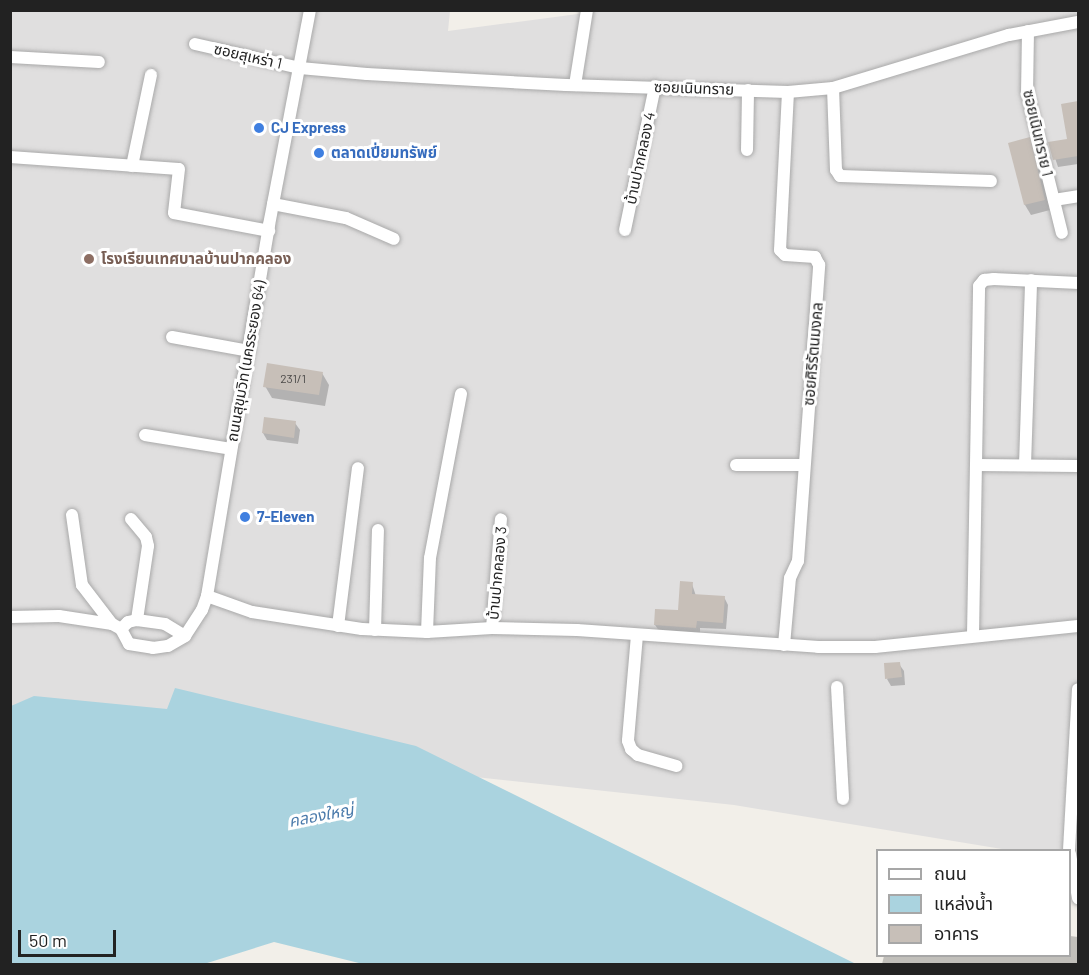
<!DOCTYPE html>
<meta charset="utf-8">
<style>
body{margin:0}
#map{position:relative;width:1089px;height:975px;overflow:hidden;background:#f2efe9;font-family:Barlow,"Noto Sans Thai",sans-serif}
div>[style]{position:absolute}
.residential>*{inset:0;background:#e0dfdf}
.water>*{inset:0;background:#aad3df}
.shadow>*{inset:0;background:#0003}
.building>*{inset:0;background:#c7bfb8}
.roads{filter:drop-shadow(0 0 2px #a9a9a9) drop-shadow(0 0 2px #a9a9a9)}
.minor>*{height:12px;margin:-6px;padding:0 6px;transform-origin:6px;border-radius:6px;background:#fff}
.dots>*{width:16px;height:16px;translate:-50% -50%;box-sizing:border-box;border:3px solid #fff;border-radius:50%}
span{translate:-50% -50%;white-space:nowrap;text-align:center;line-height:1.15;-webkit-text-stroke:6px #fff;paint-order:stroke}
.number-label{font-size:12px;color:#4b4948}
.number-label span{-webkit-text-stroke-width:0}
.street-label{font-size:15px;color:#222}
.shop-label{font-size:15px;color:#366cbe;font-weight:700}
.left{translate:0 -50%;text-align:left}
.education-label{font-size:15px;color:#785e54;font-weight:700}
.water-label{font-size:16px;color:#4a7aab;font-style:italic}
.frame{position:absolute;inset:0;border:12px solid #222;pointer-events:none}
.legend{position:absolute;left:876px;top:849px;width:195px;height:108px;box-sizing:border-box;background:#fff;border:2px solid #a7a7a7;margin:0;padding:8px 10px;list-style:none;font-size:18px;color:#222}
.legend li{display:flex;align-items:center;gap:12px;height:30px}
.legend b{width:30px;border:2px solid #a7a7a7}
.scale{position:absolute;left:18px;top:930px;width:98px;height:27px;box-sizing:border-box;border:3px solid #222;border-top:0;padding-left:8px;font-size:18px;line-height:21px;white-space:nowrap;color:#222;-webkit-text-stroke:4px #fff;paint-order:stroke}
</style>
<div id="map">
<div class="residential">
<i style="clip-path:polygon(608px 10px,1078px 11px,1078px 862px,1070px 861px,1070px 850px,1008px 850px,734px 805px,11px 727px,11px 11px,450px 11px,448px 31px)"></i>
</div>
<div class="water">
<i style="clip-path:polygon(175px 688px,416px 746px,856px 964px,363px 964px,274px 942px,204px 964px,11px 964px,11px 706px,34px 696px,167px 709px)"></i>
</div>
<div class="shadow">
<i style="clip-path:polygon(1078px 103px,1078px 164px,1058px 167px,1050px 143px,1069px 140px,1063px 105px)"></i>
<i style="clip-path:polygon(1029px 139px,1035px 149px,1050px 210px,1031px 215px,1025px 205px,1010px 144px)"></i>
<i style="clip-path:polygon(322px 373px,329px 385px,325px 406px,272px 398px,265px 386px)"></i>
<i style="clip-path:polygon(295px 423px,300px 430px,298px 444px,267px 440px,263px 433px)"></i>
<i style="clip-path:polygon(692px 584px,696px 596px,724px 597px,728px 605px,726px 629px,700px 628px,700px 635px,660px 632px,655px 625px,679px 612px)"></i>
<i style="clip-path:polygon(899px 664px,904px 671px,905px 685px,891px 686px,887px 679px)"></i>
<i style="clip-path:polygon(1070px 936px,1078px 937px,1078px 964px,882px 964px,884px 956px,1070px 956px)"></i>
</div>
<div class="building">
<i style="clip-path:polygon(1078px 101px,1078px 156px,1053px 160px,1048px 142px,1067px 139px,1061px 104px)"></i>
<i style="clip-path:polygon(1030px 137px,1045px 200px,1024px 205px,1008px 143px)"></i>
<i style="clip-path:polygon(267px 363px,323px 372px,319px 395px,263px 387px)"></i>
<i style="clip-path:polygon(264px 417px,296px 421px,294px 438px,262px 433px)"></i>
<i style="clip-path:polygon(680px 581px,693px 582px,692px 594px,725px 596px,723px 623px,697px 621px,696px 628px,654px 625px,655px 609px,678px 610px)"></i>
<i style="clip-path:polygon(900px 662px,902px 677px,885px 679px,884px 663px)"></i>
</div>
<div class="roads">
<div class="minor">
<i style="left:1028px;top:31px;width:61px;rotate:90.9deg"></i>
<i style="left:1027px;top:92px;width:145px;rotate:76.1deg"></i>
<i style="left:195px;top:44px;width:108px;rotate:12.9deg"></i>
<i style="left:300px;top:68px;width:67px;rotate:5.1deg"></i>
<i style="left:367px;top:74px;width:199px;rotate:3.2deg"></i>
<i style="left:566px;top:85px;width:222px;rotate:1.8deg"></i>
<i style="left:788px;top:92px;width:45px;rotate:-5.1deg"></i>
<i style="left:833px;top:88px;width:184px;rotate:-16.8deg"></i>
<i style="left:1009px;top:35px;width:70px;rotate:-10.7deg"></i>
<i style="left:10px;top:57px;width:89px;rotate:3.2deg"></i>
<i style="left:575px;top:85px;width:76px;rotate:-80.9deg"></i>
<i style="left:833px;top:88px;width:82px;rotate:87.9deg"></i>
<i style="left:836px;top:170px;width:7px;rotate:56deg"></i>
<i style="left:840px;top:176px;width:151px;rotate:1.9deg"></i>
<i style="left:747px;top:150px;width:60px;rotate:-89deg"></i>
<i style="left:10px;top:157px;width:169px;rotate:4.1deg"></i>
<i style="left:179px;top:169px;width:44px;rotate:96.5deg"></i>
<i style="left:174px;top:213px;width:97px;rotate:10.7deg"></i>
<i style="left:132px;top:166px;width:93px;rotate:-78.2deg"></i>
<i style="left:1054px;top:200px;width:24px;rotate:-9deg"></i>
<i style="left:273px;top:204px;width:74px;rotate:10.9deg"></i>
<i style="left:346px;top:218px;width:52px;rotate:23.6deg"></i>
<i style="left:625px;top:230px;width:147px;rotate:-78.2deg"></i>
<i style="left:172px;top:337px;width:78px;rotate:10.3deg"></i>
<i style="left:145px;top:435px;width:87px;rotate:9.2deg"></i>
<i style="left:736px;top:465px;width:67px"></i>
<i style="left:977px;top:465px;width:101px;rotate:0.6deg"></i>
<i style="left:1025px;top:465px;width:185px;rotate:-88.1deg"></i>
<i style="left:72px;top:515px;width:71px;rotate:81.9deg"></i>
<i style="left:82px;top:585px;width:49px;rotate:52.4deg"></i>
<i style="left:131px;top:519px;width:23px;rotate:50deg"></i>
<i style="left:146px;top:537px;width:9px;rotate:77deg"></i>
<i style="left:148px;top:546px;width:75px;rotate:98.5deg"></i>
<i style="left:207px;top:596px;width:48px;rotate:19.6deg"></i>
<i style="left:252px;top:612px;width:111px;rotate:8.8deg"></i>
<i style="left:362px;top:629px;width:65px;rotate:2.6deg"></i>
<i style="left:427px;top:632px;width:65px;rotate:-3.5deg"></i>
<i style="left:492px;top:628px;width:85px;rotate:1.3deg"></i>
<i style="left:577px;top:630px;width:242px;rotate:4deg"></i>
<i style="left:818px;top:647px;width:57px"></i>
<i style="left:875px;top:647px;width:204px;rotate:-5.9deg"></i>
<i style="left:10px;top:617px;width:49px;rotate:-1.2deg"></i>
<i style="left:59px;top:616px;width:54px;rotate:8.6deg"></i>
<i style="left:112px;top:624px;width:10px;rotate:29deg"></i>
<i style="left:121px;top:629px;width:17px;rotate:62deg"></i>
<i style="left:129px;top:644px;width:24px;rotate:9deg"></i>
<i style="left:153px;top:648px;width:15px;rotate:-8deg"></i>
<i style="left:168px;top:646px;width:20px;rotate:-30deg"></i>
<i style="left:185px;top:636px;width:31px;rotate:-57deg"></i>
<i style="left:202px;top:610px;width:15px;rotate:-70deg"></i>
<i style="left:207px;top:596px;width:376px;rotate:-80.5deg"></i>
<i style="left:269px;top:225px;width:219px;rotate:-79.2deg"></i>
<i style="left:338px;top:626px;width:159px;rotate:-82.8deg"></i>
<i style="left:492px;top:628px;width:109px;rotate:-85.3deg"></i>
<i style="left:121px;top:629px;width:10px;rotate:-45deg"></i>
<i style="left:128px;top:622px;width:9px;rotate:-13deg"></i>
<i style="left:137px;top:620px;width:28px;rotate:8deg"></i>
<i style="left:165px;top:624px;width:23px;rotate:31deg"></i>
<i style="left:375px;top:630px;width:100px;rotate:-88.3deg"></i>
<i style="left:427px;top:632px;width:74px;rotate:-87.7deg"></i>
<i style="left:430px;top:558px;width:167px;rotate:-79.3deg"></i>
<i style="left:637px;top:635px;width:106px;rotate:94.9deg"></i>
<i style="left:628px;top:741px;width:9px;rotate:69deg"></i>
<i style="left:631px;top:749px;width:9px;rotate:41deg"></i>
<i style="left:638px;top:755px;width:40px;rotate:16deg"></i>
<i style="left:973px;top:635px;width:349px;rotate:-89deg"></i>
<i style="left:979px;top:286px;width:8px;rotate:-50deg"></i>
<i style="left:984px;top:280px;width:10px;rotate:-6deg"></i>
<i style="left:994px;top:279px;width:84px;rotate:2.7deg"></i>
<i style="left:784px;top:645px;width:67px;rotate:-84.9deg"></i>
<i style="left:790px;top:578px;width:19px;rotate:-65deg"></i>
<i style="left:798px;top:561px;width:297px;rotate:-85.9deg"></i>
<i style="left:819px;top:265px;width:9px;rotate:-117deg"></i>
<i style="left:815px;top:257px;width:30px;rotate:-176deg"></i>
<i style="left:785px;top:255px;width:7px;rotate:-135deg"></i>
<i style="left:780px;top:250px;width:158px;rotate:-87.1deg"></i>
<i style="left:837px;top:687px;width:112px;rotate:86.9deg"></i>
<i style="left:1069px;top:850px;width:161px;rotate:-86.8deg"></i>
<i style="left:1070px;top:854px;width:45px;rotate:79.7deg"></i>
</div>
</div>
<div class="dots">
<i style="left:259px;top:128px;background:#3f7fe0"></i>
<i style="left:319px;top:153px;background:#3f7fe0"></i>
<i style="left:89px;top:259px;background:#8d6e63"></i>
<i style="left:245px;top:517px;background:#3f7fe0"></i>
</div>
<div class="number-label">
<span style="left:293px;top:379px">231/1</span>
</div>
<div class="street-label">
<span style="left:248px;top:56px;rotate:13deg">ซอยสุเหร่า 1</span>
<span style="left:694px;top:88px;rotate:2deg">ซอยเนินทราย</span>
<span style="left:1038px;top:133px;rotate:77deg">ซอยเนินทราย 1</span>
<span style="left:640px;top:158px;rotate:-78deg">บ้านปากคลอง 4</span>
<span style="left:813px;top:354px;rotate:-85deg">ซอยศิริรัตนมงคล</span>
<span style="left:246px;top:361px;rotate:-80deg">ถนนสุขุมวิท (นครระยอง 64)</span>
<span style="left:497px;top:573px;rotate:-85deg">บ้านปากคลอง 3</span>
</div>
<div class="shop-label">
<span class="left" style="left:271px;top:128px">CJ Express</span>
<span class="left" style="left:331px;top:153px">ตลาดเปี่ยมทรัพย์</span>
<span class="left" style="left:257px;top:517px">7-Eleven</span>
</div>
<div class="education-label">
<span class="left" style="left:101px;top:259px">โรงเรียนเทศบาลบ้านปากคลอง</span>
</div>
<div class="water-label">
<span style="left:321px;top:815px;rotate:-11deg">คลองใหญ่</span>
</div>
<div class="frame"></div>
<ul class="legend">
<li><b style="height:8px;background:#fff"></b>ถนน</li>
<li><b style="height:16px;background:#aad3df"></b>แหล่งน้ำ</li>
<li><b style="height:16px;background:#c7bfb8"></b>อาคาร</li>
</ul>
<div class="scale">50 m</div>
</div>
